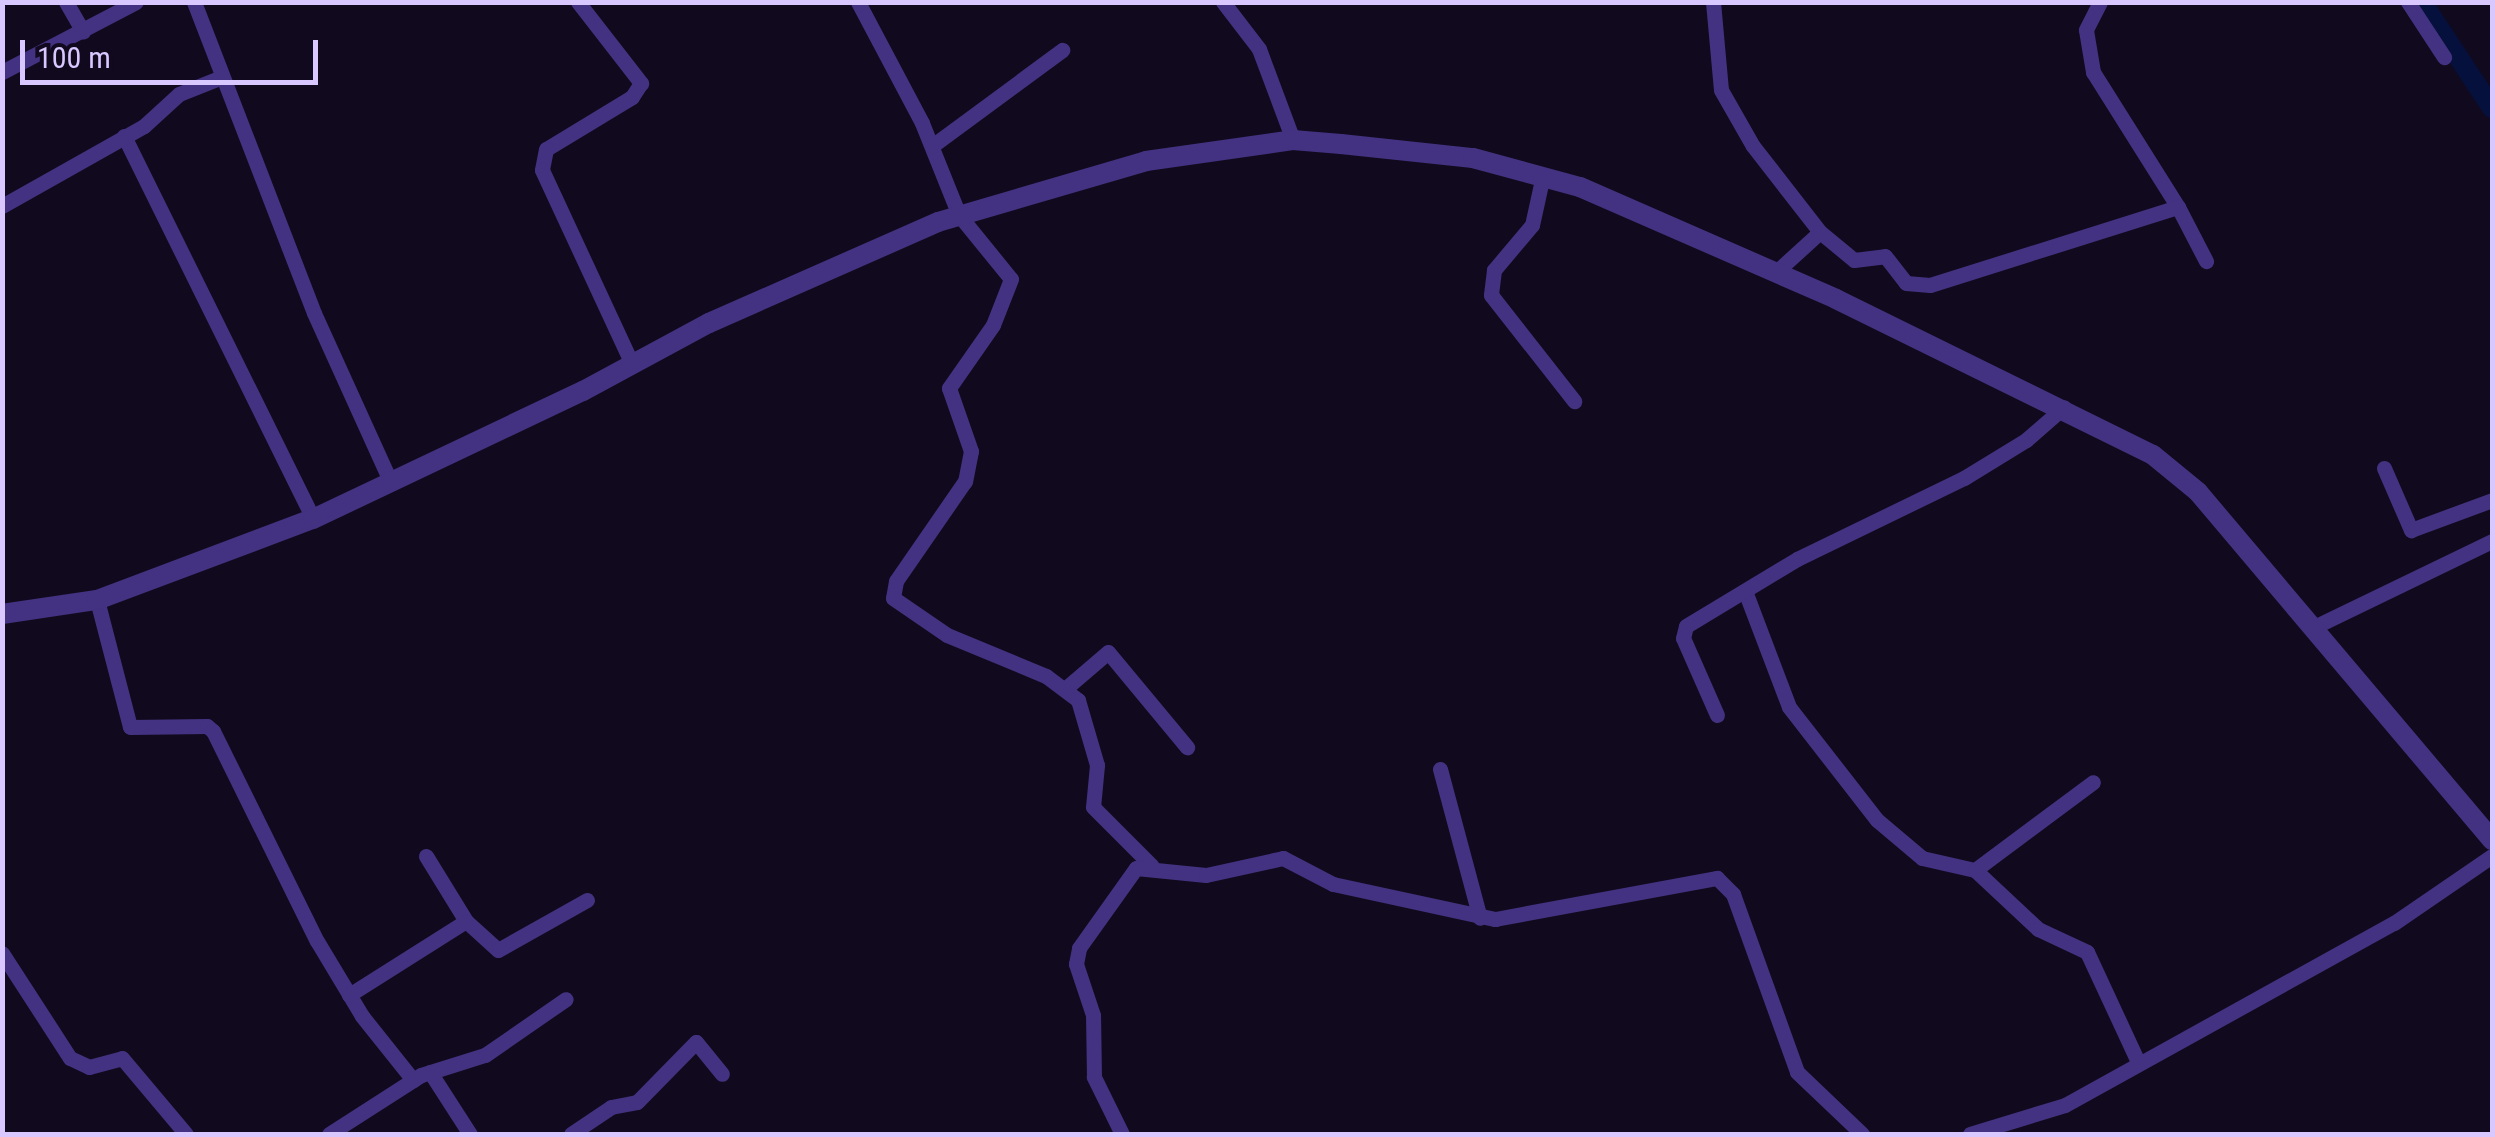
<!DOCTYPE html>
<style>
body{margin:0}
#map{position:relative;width:2495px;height:1137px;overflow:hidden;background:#110a1e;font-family:"Roboto Condensed",sans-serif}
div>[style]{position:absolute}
.canal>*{height:20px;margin:-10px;padding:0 10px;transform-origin:10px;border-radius:10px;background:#06103c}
.minor>*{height:15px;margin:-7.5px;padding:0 7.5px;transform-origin:7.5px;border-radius:7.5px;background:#433281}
.tertiary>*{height:20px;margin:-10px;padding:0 10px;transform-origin:10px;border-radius:10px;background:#433281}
span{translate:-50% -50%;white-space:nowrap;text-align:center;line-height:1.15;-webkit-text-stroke:10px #110a1e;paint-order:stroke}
.frame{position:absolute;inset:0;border:5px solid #d8c8ff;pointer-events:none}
.scale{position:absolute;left:20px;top:40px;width:298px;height:45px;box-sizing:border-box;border:5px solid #d8c8ff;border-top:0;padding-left:12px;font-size:30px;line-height:35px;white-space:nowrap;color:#d8c8ff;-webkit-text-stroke:8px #110a1e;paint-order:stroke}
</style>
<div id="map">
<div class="canal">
<i style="left:2422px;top:2px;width:127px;rotate:56.6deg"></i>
</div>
<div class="minor">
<i style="left:66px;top:2px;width:34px;rotate:60deg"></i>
<i style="left:194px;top:2px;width:333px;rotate:68.9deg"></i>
<i style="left:314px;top:313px;width:187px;rotate:65.6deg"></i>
<i style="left:578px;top:2px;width:103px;rotate:52.1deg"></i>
<i style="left:641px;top:83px;width:17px;rotate:123deg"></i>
<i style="left:632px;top:97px;width:100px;rotate:148.8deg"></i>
<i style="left:546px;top:149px;width:21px;rotate:101deg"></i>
<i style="left:542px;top:170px;width:214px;rotate:65.1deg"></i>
<i style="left:858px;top:2px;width:137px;rotate:62.1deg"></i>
<i style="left:922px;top:123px;width:99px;rotate:68.1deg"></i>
<i style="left:959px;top:215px;width:82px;rotate:50.9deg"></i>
<i style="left:1011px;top:279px;width:49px;rotate:111.4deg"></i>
<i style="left:993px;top:325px;width:77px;rotate:124.9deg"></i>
<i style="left:949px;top:388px;width:67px;rotate:70.8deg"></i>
<i style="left:971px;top:451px;width:31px;rotate:101deg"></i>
<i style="left:965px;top:481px;width:121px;rotate:124.6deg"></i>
<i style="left:896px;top:581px;width:17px;rotate:100deg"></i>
<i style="left:893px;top:598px;width:65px;rotate:34.4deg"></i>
<i style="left:947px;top:635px;width:107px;rotate:22.5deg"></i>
<i style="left:1046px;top:676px;width:40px;rotate:37deg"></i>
<i style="left:1078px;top:700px;width:68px;rotate:73.7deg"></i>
<i style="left:1097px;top:765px;width:42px;rotate:95.4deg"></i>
<i style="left:1093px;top:807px;width:83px;rotate:45deg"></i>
<i style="left:1223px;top:2px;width:59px;rotate:52.5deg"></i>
<i style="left:1259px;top:49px;width:97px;rotate:69.5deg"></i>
<i style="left:1713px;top:2px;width:88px;rotate:84.8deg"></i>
<i style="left:1721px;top:90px;width:64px;rotate:60.3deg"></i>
<i style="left:1753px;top:146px;width:109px;rotate:52.1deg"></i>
<i style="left:2100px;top:2px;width:31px;rotate:117deg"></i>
<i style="left:2086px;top:30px;width:43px;rotate:80.5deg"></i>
<i style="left:2093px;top:72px;width:160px;rotate:57.8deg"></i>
<i style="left:2408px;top:2px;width:66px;rotate:56.8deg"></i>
<i style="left:2px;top:72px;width:151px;rotate:-27.6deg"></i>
<i style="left:124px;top:136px;width:427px;rotate:63.7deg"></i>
<i style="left:932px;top:146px;width:162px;rotate:-36.4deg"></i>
<i style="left:1543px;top:175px;width:51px;rotate:102.4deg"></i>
<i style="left:1532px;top:225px;width:59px;rotate:130.2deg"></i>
<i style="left:1494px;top:270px;width:25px;rotate:97deg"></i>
<i style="left:1491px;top:295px;width:135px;rotate:51.9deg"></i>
<i style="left:2px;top:206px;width:163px;rotate:-29.4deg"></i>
<i style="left:144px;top:126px;width:47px;rotate:-42.4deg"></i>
<i style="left:179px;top:94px;width:46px;rotate:-21.6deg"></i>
<i style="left:1776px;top:272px;width:59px;rotate:-42.3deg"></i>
<i style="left:1820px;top:232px;width:44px;rotate:39.5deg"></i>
<i style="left:1854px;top:260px;width:31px;rotate:-7deg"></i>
<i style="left:1885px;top:256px;width:34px;rotate:52deg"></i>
<i style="left:1906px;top:283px;width:24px;rotate:5deg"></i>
<i style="left:1930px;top:285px;width:260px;rotate:-17.5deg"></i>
<i style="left:2178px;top:207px;width:61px;rotate:62.6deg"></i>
<i style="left:2384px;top:468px;width:68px;rotate:66.5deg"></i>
<i style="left:2411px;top:530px;width:86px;rotate:-20.3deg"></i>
<i style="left:1745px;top:591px;width:124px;rotate:69.2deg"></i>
<i style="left:1789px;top:707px;width:143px;rotate:52.1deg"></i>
<i style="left:1877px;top:820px;width:59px;rotate:40.2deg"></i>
<i style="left:1922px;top:858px;width:54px;rotate:12.8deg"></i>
<i style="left:1975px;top:870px;width:86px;rotate:43.1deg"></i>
<i style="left:2038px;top:929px;width:54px;rotate:25.1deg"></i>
<i style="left:2087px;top:952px;width:123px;rotate:65.1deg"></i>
<i style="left:97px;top:600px;width:131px;rotate:75.4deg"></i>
<i style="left:130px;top:727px;width:77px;rotate:-0.7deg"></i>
<i style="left:207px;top:726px;width:8px;rotate:40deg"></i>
<i style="left:213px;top:731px;width:234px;rotate:63.7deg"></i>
<i style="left:317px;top:941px;width:87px;rotate:59deg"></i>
<i style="left:362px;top:1016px;width:82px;rotate:51.4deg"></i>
<i style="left:2312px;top:628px;width:200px;rotate:-25.8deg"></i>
<i style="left:1066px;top:688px;width:55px;rotate:-40.6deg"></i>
<i style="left:1108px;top:652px;width:124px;rotate:50.3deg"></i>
<i style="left:1717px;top:715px;width:84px;rotate:-113.8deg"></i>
<i style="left:1683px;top:638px;width:12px;rotate:-76deg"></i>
<i style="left:1686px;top:626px;width:130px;rotate:-31.1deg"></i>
<i style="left:1797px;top:559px;width:186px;rotate:-25.9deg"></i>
<i style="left:1964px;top:478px;width:73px;rotate:-31.5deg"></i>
<i style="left:2026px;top:440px;width:50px;rotate:-41deg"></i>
<i style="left:1440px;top:769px;width:154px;rotate:75deg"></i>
<i style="left:426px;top:856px;width:76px;rotate:58.4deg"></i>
<i style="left:1975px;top:870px;width:147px;rotate:-36.7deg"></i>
<i style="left:2px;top:953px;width:125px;rotate:57.1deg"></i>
<i style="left:70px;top:1058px;width:21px;rotate:25deg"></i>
<i style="left:89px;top:1067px;width:34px;rotate:-15deg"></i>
<i style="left:122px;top:1058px;width:99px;rotate:49.9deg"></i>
<i style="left:349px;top:995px;width:138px;rotate:-32.3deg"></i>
<i style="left:466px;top:921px;width:43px;rotate:42.2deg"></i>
<i style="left:498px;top:950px;width:102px;rotate:-29.3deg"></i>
<i style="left:430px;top:1072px;width:74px;rotate:57.2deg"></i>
<i style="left:329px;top:1134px;width:109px;rotate:-32.7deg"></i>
<i style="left:421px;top:1075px;width:67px;rotate:-17.4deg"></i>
<i style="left:485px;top:1055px;width:98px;rotate:-34.7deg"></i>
<i style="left:571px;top:1134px;width:48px;rotate:-34deg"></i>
<i style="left:611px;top:1107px;width:26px;rotate:-11deg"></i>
<i style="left:637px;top:1102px;width:84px;rotate:-45.5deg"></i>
<i style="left:696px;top:1042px;width:41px;rotate:50.9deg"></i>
<i style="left:1122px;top:1134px;width:64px;rotate:-116.2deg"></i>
<i style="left:1094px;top:1077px;width:62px;rotate:-90.9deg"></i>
<i style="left:1093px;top:1015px;width:54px;rotate:-108.4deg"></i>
<i style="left:1076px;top:964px;width:16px;rotate:-79deg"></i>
<i style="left:1079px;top:948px;width:98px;rotate:-54.5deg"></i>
<i style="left:1136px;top:868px;width:70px;rotate:5.7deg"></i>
<i style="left:1206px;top:875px;width:79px;rotate:-12.4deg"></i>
<i style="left:1283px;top:858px;width:56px;rotate:27.5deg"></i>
<i style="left:1333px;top:884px;width:166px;rotate:12.2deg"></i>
<i style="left:1495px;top:919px;width:226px;rotate:-10.5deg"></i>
<i style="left:1717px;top:878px;width:23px;rotate:45deg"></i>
<i style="left:1733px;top:894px;width:189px;rotate:70.2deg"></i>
<i style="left:1797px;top:1072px;width:90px;rotate:43.6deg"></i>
<i style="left:1970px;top:1134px;width:99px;rotate:-17deg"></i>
<i style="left:2065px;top:1105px;width:376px;rotate:-29deg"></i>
<i style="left:2394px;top:923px;width:119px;rotate:-34.4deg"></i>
</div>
<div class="tertiary">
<i style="left:2px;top:614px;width:96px;rotate:-8.4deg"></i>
<i style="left:97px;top:600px;width:231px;rotate:-20.6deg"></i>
<i style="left:313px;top:519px;width:299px;rotate:-25.4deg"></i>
<i style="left:583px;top:391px;width:143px;rotate:-28.4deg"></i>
<i style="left:709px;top:323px;width:250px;rotate:-23.8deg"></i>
<i style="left:938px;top:222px;width:217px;rotate:-16.3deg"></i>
<i style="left:1146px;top:161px;width:148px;rotate:-8.1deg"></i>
<i style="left:1293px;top:140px;width:48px;rotate:4.8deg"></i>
<i style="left:1341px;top:144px;width:133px;rotate:6.1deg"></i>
<i style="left:1473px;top:158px;width:111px;rotate:15.2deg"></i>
<i style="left:1580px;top:187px;width:279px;rotate:23.6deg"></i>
<i style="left:1836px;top:299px;width:353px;rotate:26.2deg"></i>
<i style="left:2153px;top:455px;width:58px;rotate:39.4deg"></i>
<i style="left:2198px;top:492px;width:456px;rotate:49.8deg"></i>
</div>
<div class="frame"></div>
<div class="scale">100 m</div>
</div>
